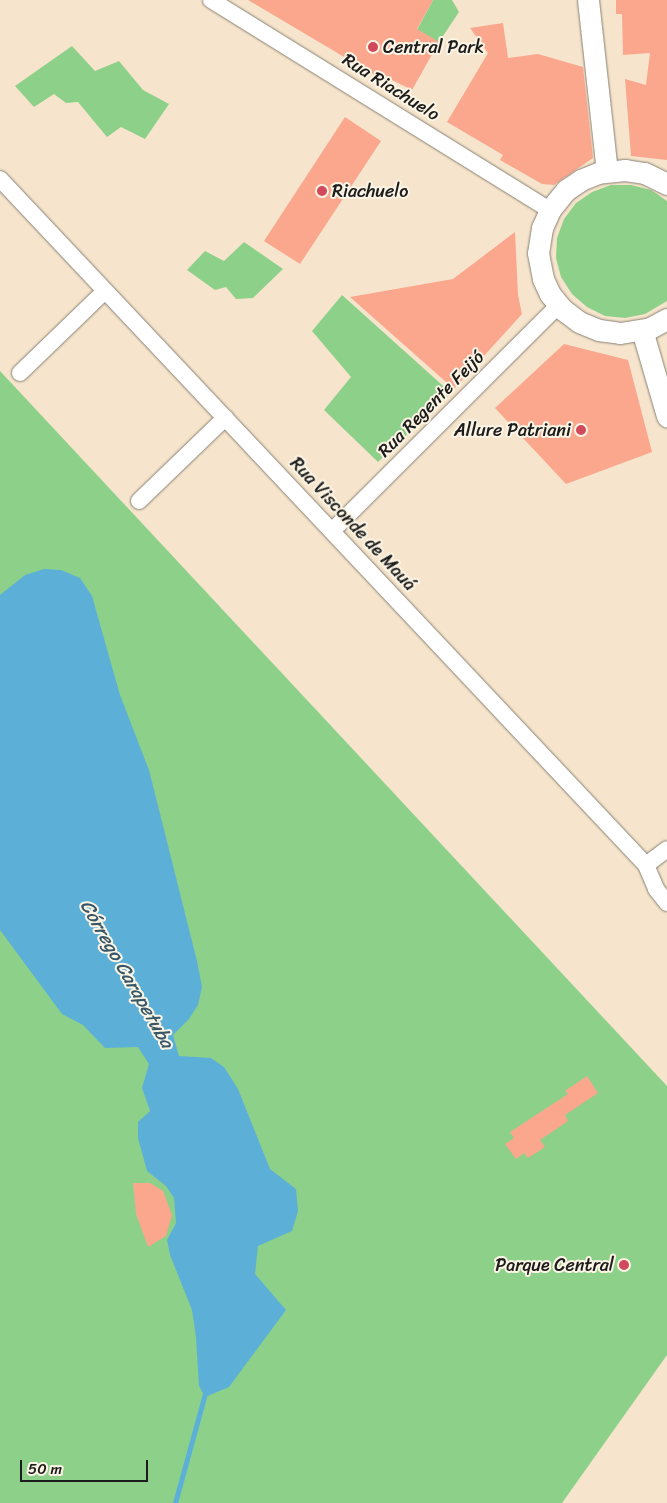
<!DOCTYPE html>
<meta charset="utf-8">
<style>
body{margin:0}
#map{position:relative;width:667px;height:1503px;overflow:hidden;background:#f6e5cc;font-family:Sriracha,sans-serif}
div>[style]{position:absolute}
.green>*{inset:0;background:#8dd089}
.water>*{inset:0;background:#5cb0d8}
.stream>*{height:5px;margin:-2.5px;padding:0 2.5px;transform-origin:2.5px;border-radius:2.5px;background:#5cb0d8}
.building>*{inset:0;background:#faa78e}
.roads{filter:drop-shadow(0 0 1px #898074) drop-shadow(0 0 1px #898074)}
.minor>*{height:16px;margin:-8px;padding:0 8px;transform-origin:8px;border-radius:8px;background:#fff}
.tertiary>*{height:21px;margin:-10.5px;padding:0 10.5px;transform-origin:10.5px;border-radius:10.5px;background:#fff}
.dots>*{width:14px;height:14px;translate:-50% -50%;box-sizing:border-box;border:2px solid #fcf5e5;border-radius:50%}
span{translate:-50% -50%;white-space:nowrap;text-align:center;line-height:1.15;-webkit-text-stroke:4px #fcf5e5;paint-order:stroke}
.poi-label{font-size:18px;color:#1c1c1c}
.left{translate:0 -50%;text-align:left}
.right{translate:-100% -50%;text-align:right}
.street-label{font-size:18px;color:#1c1c1c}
.water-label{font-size:19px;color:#365767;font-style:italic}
.scale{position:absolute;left:20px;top:1460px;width:128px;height:22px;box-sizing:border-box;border:2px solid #1c1c1c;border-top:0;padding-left:6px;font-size:15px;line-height:18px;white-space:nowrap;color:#1c1c1c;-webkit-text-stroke:4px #fcf5e5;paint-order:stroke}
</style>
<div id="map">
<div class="green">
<i style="clip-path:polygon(433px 0,452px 0,459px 12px,439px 42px,411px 41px)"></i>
<i style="clip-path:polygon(72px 46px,95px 71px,119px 61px,143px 90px,169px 104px,145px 139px,121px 127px,107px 137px,78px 102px,66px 103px,54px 94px,34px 107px,15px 86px)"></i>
<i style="clip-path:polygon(611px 185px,631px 185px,651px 190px,667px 201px,667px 301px,645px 314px,625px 318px,605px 316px,587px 307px,572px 294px,561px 277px,556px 258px,557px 238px,564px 219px,576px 203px,592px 192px)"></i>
<i style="clip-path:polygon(244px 242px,283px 269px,253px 298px,236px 299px,226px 287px,215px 290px,187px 270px,205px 251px,224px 261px)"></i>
<i style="clip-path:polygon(342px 295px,451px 393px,378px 462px,324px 410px,351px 377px,312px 331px)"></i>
<i style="clip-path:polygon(0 371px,667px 1086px,667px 1355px,562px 1503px,0 1503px)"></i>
</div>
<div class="water">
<i style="clip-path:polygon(44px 569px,61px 570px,80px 578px,92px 596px,120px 695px,149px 770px,197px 961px,202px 987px,198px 1005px,189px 1019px,173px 1035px,179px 1056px,211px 1058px,224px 1067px,238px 1089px,270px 1169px,296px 1189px,298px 1211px,292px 1231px,258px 1246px,255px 1274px,286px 1310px,229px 1387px,205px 1397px,199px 1386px,196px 1337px,192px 1310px,170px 1255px,167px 1240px,176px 1223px,174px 1198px,166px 1186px,147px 1171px,138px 1138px,138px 1122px,150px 1111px,142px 1088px,149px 1064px,138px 1047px,105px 1048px,83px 1025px,62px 1014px,0 930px,0 595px,25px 575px)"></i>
</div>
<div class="stream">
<i style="left:175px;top:1503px;width:114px;rotate:-74.7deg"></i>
</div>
<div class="building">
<i style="clip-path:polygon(248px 0,433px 0,417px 29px,439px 42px,412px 90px,390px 79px,388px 83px)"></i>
<i style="clip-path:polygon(616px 0,667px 0,667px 160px,631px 156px,625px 79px,646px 85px,650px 53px,623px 55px,622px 14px,616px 14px)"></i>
<i style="clip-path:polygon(503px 23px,508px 58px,538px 54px,583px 67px,593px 158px,554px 185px,542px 184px,500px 160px,503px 155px,447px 122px,488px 53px,470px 28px)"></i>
<i style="clip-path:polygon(345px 117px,381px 141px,300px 264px,264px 241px)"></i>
<i style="clip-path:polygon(515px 232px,518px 295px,522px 314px,454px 389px,350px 297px,453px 279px)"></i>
<i style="clip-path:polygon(564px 344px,628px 360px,652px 452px,566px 484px,495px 408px)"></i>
<i style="clip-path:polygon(587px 1076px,598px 1093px,565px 1115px,568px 1121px,540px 1140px,545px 1147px,528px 1158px,524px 1153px,516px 1159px,505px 1144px,514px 1138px,510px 1132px,568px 1094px,565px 1091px)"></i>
<i style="clip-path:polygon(133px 1183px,150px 1183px,163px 1191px,172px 1215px,166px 1236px,148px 1247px,136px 1214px)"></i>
</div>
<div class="roads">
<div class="minor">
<i style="left:211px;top:0;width:399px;rotate:31.8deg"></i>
<i style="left:0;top:179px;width:942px;rotate:46.72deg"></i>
<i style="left:646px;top:865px;width:26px;rotate:67deg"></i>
<i style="left:656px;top:889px;width:18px;rotate:52deg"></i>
<i style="left:20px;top:373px;width:118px;rotate:-44deg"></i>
<i style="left:139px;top:501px;width:120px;rotate:-44deg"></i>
<i style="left:332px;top:531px;width:320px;rotate:-44.9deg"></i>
<i style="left:646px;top:865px;width:26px;rotate:-37deg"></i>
</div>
<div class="tertiary">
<i style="left:588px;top:0;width:172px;rotate:83.7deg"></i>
<i style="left:667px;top:184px;width:25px;rotate:-154deg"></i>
<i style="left:644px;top:173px;width:19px;rotate:-171deg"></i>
<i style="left:625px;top:170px;width:27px;rotate:174deg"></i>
<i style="left:598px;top:173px;width:18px;rotate:158deg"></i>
<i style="left:581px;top:180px;width:18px;rotate:146deg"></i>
<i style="left:566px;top:190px;width:26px;rotate:129deg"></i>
<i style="left:550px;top:210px;width:20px;rotate:114deg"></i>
<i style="left:542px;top:228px;width:25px;rotate:99deg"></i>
<i style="left:538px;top:253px;width:26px;rotate:79deg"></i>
<i style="left:543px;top:279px;width:17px;rotate:65deg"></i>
<i style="left:550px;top:294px;width:19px;rotate:51deg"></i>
<i style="left:562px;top:309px;width:21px;rotate:37deg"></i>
<i style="left:579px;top:322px;width:22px;rotate:22deg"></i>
<i style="left:599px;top:330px;width:21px;rotate:8deg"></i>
<i style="left:620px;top:333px;width:30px;rotate:-9deg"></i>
<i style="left:650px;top:328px;width:19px;rotate:-28deg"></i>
<i style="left:642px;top:330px;width:90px;rotate:73.8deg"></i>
</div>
</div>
<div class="dots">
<i style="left:373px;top:47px;background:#d1495b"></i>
<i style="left:322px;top:191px;background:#d1495b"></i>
<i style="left:581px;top:430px;background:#d1495b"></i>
<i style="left:624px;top:1265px;background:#d1495b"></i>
</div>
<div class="poi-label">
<span class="left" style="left:383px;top:47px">Central Park</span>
<span class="left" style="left:332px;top:191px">Riachuelo</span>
<span class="right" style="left:571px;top:430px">Allure Patriani</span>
<span class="right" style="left:614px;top:1265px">Parque Central</span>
</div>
<div class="street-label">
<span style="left:391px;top:87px;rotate:32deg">Rua Riachuelo</span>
<span style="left:431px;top:404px;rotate:-45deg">Rua Regente Feijó</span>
<span style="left:353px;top:524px;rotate:47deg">Rua Visconde de Mauá</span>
</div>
<div class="water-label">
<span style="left:127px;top:974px;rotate:60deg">Córrego Carapetuba</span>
</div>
<div class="scale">50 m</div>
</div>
